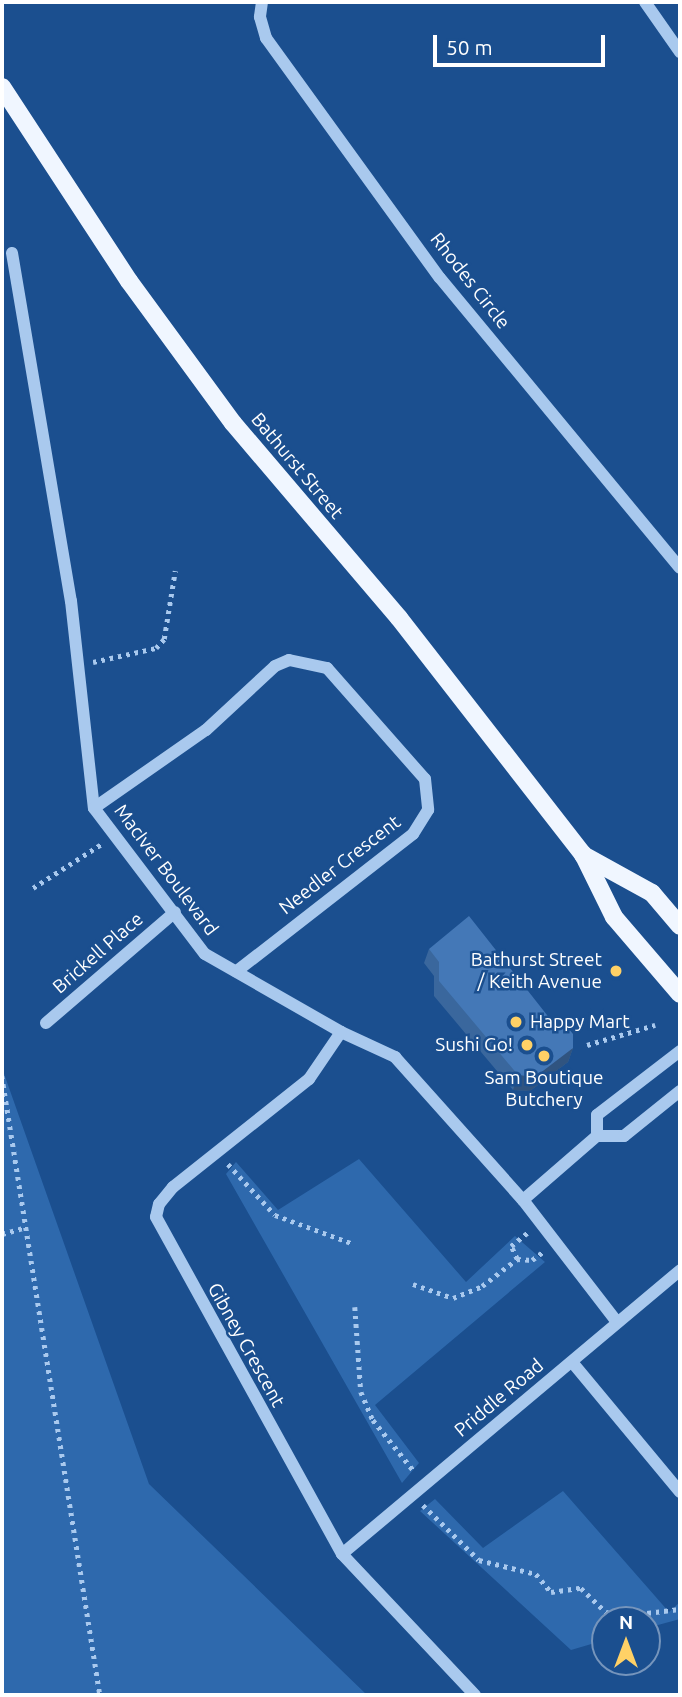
<!DOCTYPE html>
<style>
body{margin:0}
#map{position:relative;width:682px;height:1697px;overflow:hidden;background:#1b4f8f;font-family:Ubuntu,sans-serif}
div>[style]{position:absolute}
.green>*{inset:0;background:#2e69ad}
.path>*{height:4.5px;margin-top:-2.25px;transform-origin:0;background:repeating-linear-gradient(90deg,#a9c9ee 0 3.5px,transparent 0 8.5px)}
.minor>*{height:12px;margin:-6px;padding:0 6px;transform-origin:6px;border-radius:6px;background:#a9c9ee}
.major>*{height:18px;margin:-9px;padding:0 9px;transform-origin:9px;border-radius:9px;background:#f0f6ff}
.wall>*{inset:0;background:#3a679d}
.shaded-wall>*{inset:0;background:#305480}
.building>*{inset:0;background:#4478b7}
.dots>*{width:19px;height:19px;translate:-50% -50%;box-sizing:border-box;border:4px solid #1b4f8f;border-radius:50%}
span{translate:-50% -50%;white-space:nowrap;text-align:center;line-height:1.15;-webkit-text-stroke:5px #1b4f8f;paint-order:stroke}
.street-label{font-size:19px;color:#fff}
.poi-label{font-size:19px;color:#fff}
.right{translate:-100% -50%;text-align:right}
.left{translate:0 -50%;text-align:left}
.frame{position:absolute;inset:0;border:4px solid #fff;pointer-events:none}
.north{position:absolute;left:591px;top:1606px;width:70px;height:70px;box-sizing:border-box;background:#1b4f8f;border:2px solid #7695bc;border-radius:50%;rotate:0deg;font-size:19px;font-weight:700;line-height:28px;text-align:center;color:#fff}
.north::after{content:'';display:block;margin:auto;width:24px;height:32px;background:#ffd166;clip-path:polygon(50% 0,100% 100%,50% 72%,0 100%)}
.scale{position:absolute;left:433px;top:35px;width:172px;height:32px;box-sizing:border-box;border:4px solid #fff;border-top:0;padding-left:9px;font-size:21px;line-height:24px;white-space:nowrap;color:#fff;-webkit-text-stroke:5px #1b4f8f;paint-order:stroke}
</style>
<div id="map">
<div class="green">
<i style="clip-path:polygon(2px 1068px,149px 1484px,367px 1695px,2px 1695px)"></i>
<i style="clip-path:polygon(359px 1159px,466px 1282px,515px 1236px,545px 1262px,375px 1405px,419px 1463px,402px 1483px,226px 1174px,236px 1162px,278px 1210px)"></i>
<i style="clip-path:polygon(563px 1491px,669px 1612px,680px 1602px,680px 1619px,647px 1628px,647px 1620px,605px 1620px,605px 1640px,571px 1650px,420px 1511px,435px 1499px,483px 1548px)"></i>
</div>
<div class="path">
<i style="left:93px;top:662px;width:65px;rotate:-12.5deg"></i>
<i style="left:156px;top:648px;width:12px;rotate:-48deg"></i>
<i style="left:164px;top:639px;width:69px;rotate:-80.8deg"></i>
<i style="left:33px;top:888px;width:83px;rotate:-32.7deg"></i>
<i style="left:587px;top:1045px;width:71px;rotate:-16.4deg"></i>
<i style="left:2px;top:1076px;width:627px;rotate:81deg"></i>
<i style="left:228px;top:1164px;width:69px;rotate:47.3deg"></i>
<i style="left:275px;top:1215px;width:84px;rotate:20.2deg"></i>
<i style="left:2px;top:1234px;width:25px;rotate:-16deg"></i>
<i style="left:517px;top:1259px;width:15px;rotate:4deg"></i>
<i style="left:532px;top:1260px;width:15px;rotate:-37deg"></i>
<i style="left:413px;top:1284px;width:42px;rotate:19.3deg"></i>
<i style="left:453px;top:1298px;width:31px;rotate:-22deg"></i>
<i style="left:482px;top:1286px;width:44px;rotate:-37.6deg"></i>
<i style="left:517px;top:1259px;width:14px;rotate:-115deg"></i>
<i style="left:511px;top:1246px;width:22px;rotate:-39deg"></i>
<i style="left:355px;top:1307px;width:85px;rotate:86deg"></i>
<i style="left:361px;top:1392px;width:30px;rotate:67deg"></i>
<i style="left:373px;top:1420px;width:65px;rotate:51.2deg"></i>
<i style="left:423px;top:1505px;width:78px;rotate:44.5deg"></i>
<i style="left:479px;top:1560px;width:59px;rotate:13.8deg"></i>
<i style="left:536px;top:1574px;width:23px;rotate:50deg"></i>
<i style="left:551px;top:1592px;width:30px;rotate:-8deg"></i>
<i style="left:581px;top:1588px;width:35px;rotate:44deg"></i>
<i style="left:606px;top:1612px;width:16px;rotate:14deg"></i>
<i style="left:622px;top:1616px;width:58px;rotate:-6.9deg"></i>
</div>
<div class="minor">
<i style="left:262px;top:2px;width:15px;rotate:98deg"></i>
<i style="left:260px;top:17px;width:22px;rotate:74deg"></i>
<i style="left:266px;top:38px;width:296px;rotate:54.1deg"></i>
<i style="left:440px;top:278px;width:376px;rotate:50.4deg"></i>
<i style="left:645px;top:2px;width:61px;rotate:55deg"></i>
<i style="left:12px;top:253px;width:353px;rotate:80.4deg"></i>
<i style="left:71px;top:601px;width:208px;rotate:83.7deg"></i>
<i style="left:94px;top:808px;width:183px;rotate:52.8deg"></i>
<i style="left:205px;top:954px;width:157px;rotate:29.8deg"></i>
<i style="left:341px;top:1032px;width:60px;rotate:24.8deg"></i>
<i style="left:395px;top:1057px;width:192px;rotate:48.2deg"></i>
<i style="left:523px;top:1200px;width:154px;rotate:52.4deg"></i>
<i style="left:94px;top:808px;width:136px;rotate:-34.9deg"></i>
<i style="left:206px;top:730px;width:94px;rotate:-42.8deg"></i>
<i style="left:275px;top:666px;width:15px;rotate:-23deg"></i>
<i style="left:289px;top:660px;width:39px;rotate:12deg"></i>
<i style="left:327px;top:668px;width:148px;rotate:48.6deg"></i>
<i style="left:425px;top:779px;width:31px;rotate:84deg"></i>
<i style="left:428px;top:810px;width:28px;rotate:122deg"></i>
<i style="left:413px;top:834px;width:224px;rotate:142.1deg"></i>
<i style="left:46px;top:1023px;width:170px;rotate:-40.7deg"></i>
<i style="left:341px;top:1032px;width:57px;rotate:124.2deg"></i>
<i style="left:309px;top:1079px;width:174px;rotate:141.5deg"></i>
<i style="left:173px;top:1187px;width:22px;rotate:129deg"></i>
<i style="left:159px;top:1204px;width:13px;rotate:103deg"></i>
<i style="left:156px;top:1217px;width:385px;rotate:61.1deg"></i>
<i style="left:342px;top:1554px;width:194px;rotate:46.7deg"></i>
<i style="left:597px;top:1136px;width:21px;rotate:-90deg"></i>
<i style="left:597px;top:1115px;width:105px;rotate:-37.6deg"></i>
<i style="left:523px;top:1200px;width:98px;rotate:-40.9deg"></i>
<i style="left:597px;top:1136px;width:27px"></i>
<i style="left:624px;top:1136px;width:72px;rotate:-38.8deg"></i>
<i style="left:572px;top:1362px;width:169px;rotate:50.3deg"></i>
<i style="left:342px;top:1554px;width:441px;rotate:-40deg"></i>
</div>
<div class="major">
<i style="left:2px;top:87px;width:232px;rotate:56.8deg"></i>
<i style="left:129px;top:281px;width:176px;rotate:53.8deg"></i>
<i style="left:233px;top:423px;width:256px;rotate:49.6deg"></i>
<i style="left:399px;top:618px;width:299px;rotate:52.1deg"></i>
<i style="left:583px;top:854px;width:70px;rotate:63.8deg"></i>
<i style="left:614px;top:917px;width:101px;rotate:49.4deg"></i>
<i style="left:583px;top:855px;width:79px;rotate:28.8deg"></i>
<i style="left:652px;top:893px;width:43px;rotate:49.7deg"></i>
</div>
<div class="wall">
<i style="clip-path:polygon(429px 949px,573px 1048px,568px 1062px,530px 1091px,513px 1090px,434px 996px,434px 976px,424px 963px)"></i>
</div>
<div class="shaded-wall">
<i style="clip-path:polygon(573px 1048px,568px 1062px,530px 1091px,513px 1090px,518px 1075px)"></i>
</div>
<div class="building">
<i style="clip-path:polygon(469px 916px,558px 1029px,564px 1023px,573px 1034px,573px 1048px,535px 1077px,518px 1075px,439px 981px,439px 962px,429px 949px)"></i>
</div>
<div class="dots">
<i style="left:616px;top:971px;background:#ffd166"></i>
<i style="left:516px;top:1022px;background:#ffd166"></i>
<i style="left:527px;top:1045px;background:#ffd166"></i>
<i style="left:544px;top:1056px;background:#ffd166"></i>
</div>
<div class="street-label">
<span style="left:470px;top:281px;rotate:52deg">Rhodes Circle</span>
<span style="left:297px;top:466px;rotate:50deg">Bathurst Street</span>
<span style="left:340px;top:865px;rotate:-38deg">Needler Crescent</span>
<span style="left:166px;top:870px;rotate:53deg">MacIver Boulevard</span>
<span style="left:98px;top:953px;rotate:-41deg">Brickell Place</span>
<span style="left:246px;top:1345px;rotate:61deg">Gibney Crescent</span>
<span style="left:499px;top:1398px;rotate:-40deg">Priddle Road</span>
</div>
<div class="poi-label">
<span class="right" style="left:602px;top:971px">Bathurst Street<br>/ Keith Avenue</span>
<span class="left" style="left:530px;top:1022px">Happy Mart</span>
<span class="right" style="left:513px;top:1045px">Sushi Go!</span>
<span style="left:544px;top:1089px">Sam Boutique<br>Butchery</span>
</div>
<div class="frame"></div>
<div class="north">N</div>
<div class="scale">50 m</div>
</div>
